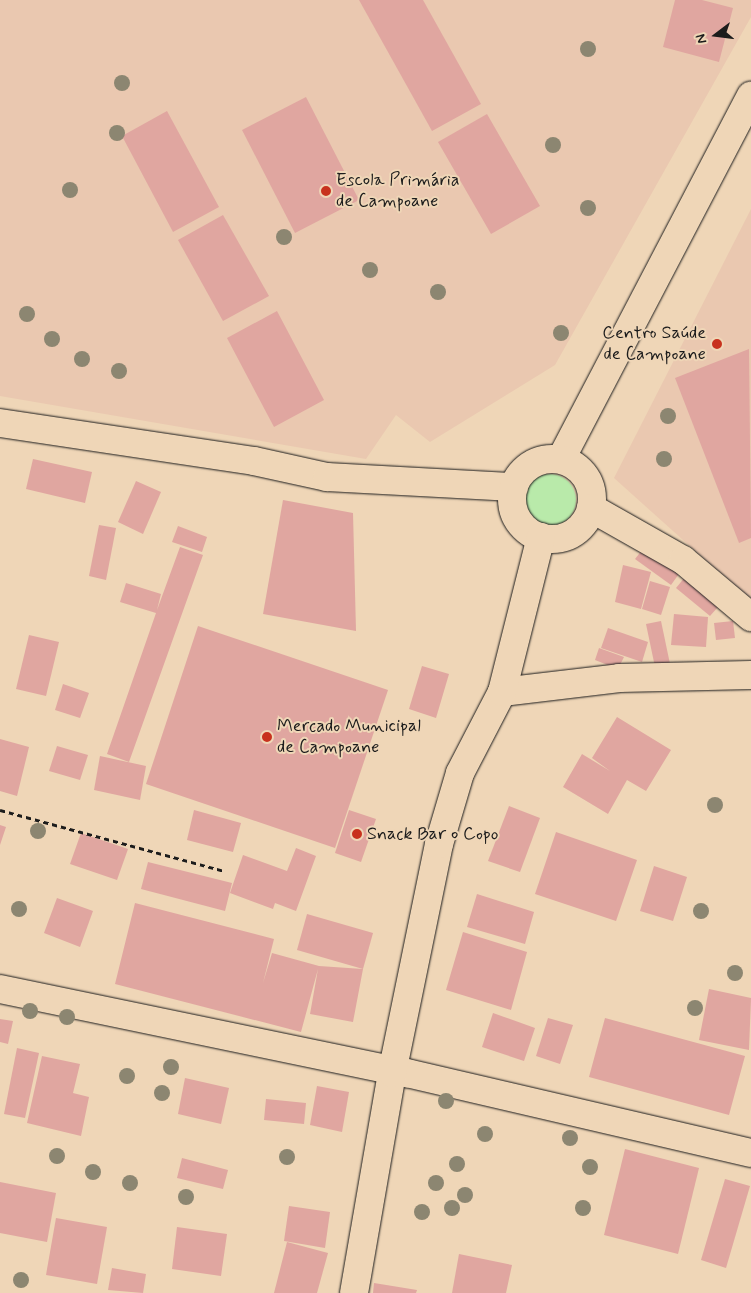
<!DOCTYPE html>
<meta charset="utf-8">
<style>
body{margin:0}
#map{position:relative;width:751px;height:1293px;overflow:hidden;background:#efd6b7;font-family:Mynerve,sans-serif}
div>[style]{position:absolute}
.built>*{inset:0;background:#eac8b0}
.green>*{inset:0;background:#b9eaaa}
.round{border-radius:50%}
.building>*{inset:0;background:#e0a6a0}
.path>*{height:3px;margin-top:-1.5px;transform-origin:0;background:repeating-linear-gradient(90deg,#1c1c1c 0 5px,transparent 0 9px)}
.roads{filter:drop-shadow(0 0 1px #1c1c1c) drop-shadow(0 0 1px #1c1c1c)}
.street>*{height:28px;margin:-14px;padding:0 14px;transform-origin:14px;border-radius:14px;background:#efd6b7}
.street>.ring{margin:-14px;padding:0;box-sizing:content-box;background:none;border:28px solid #efd6b7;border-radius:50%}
.trees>*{width:16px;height:16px;margin:-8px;border-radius:50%;background:#8c8671}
.dots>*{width:14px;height:14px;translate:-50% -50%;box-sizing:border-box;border:2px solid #efd6b7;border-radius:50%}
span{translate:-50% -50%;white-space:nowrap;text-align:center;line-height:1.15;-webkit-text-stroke:4px #efd6b7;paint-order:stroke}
.poi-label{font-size:18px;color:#1c1c1c}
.left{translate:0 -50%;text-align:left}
.right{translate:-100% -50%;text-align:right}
.north{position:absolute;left:691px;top:10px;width:50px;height:50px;-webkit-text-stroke:4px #efd6b7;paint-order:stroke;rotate:255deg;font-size:14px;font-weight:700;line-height:20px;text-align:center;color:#1c1c1c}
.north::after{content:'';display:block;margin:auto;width:18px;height:22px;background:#1c1c1c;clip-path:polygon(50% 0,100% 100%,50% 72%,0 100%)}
</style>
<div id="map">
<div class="built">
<i style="clip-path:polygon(0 0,751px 0,751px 17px,555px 365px,430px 442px,396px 415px,366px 459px,0 396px)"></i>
<i style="clip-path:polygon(751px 209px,751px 601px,614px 478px)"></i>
</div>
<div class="green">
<i class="round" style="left:524px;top:474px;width:52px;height:52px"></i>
</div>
<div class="building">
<i style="clip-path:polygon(359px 0,423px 0,481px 104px,432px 131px)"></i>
<i style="clip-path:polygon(675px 0,702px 0,733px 8px,719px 62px,663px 47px)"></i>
<i style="clip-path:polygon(306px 97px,359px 200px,295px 233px,242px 130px)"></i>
<i style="clip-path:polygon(167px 111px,219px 207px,173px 232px,122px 136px)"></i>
<i style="clip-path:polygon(487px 114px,540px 206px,491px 234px,438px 142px)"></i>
<i style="clip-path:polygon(223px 215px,269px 296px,223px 321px,178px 240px)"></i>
<i style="clip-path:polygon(277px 311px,324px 400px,274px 427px,227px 338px)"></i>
<i style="clip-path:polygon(749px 349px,751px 538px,739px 543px,675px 378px)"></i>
<i style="clip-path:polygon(33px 459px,92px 472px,85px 503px,26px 489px)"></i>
<i style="clip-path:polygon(136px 481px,161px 492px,143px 534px,118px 522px)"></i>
<i style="clip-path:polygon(283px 500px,353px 513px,356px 631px,263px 614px)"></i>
<i style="clip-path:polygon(99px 525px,116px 528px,106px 580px,89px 576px)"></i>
<i style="clip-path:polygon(178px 526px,207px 537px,202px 552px,172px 542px)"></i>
<i style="clip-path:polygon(646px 545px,681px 571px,671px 585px,635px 559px)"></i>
<i style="clip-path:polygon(180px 547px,203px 555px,129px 762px,107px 754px,156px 613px,120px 602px,126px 583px,161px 594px,157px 610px)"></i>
<i style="clip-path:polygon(623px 565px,651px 572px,641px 609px,615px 602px)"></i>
<i style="clip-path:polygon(690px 571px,725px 599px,710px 616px,676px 588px)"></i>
<i style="clip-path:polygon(650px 581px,670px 587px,661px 615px,642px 609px)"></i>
<i style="clip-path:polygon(674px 614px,708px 617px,706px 647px,671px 645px)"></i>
<i style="clip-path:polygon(661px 621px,670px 664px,655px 667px,646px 624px)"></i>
<i style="clip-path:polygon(733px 621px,735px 638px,716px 640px,714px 623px)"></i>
<i style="clip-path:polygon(198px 626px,388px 690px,335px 848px,146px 784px)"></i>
<i style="clip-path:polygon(608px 628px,648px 642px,642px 662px,601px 648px)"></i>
<i style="clip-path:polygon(29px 635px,59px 642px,46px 696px,16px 689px)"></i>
<i style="clip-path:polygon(599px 648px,624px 657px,618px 669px,595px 660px)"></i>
<i style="clip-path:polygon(422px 666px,449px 674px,436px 718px,409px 709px)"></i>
<i style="clip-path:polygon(63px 684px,89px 693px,80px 718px,55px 710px)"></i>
<i style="clip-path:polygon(617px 717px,671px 750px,646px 791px,627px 780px,608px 814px,563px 787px,582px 754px,610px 771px,592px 758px)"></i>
<i style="clip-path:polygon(0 739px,29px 747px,17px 796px,0 791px)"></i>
<i style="clip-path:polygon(57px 746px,88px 755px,80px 780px,49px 771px)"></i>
<i style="clip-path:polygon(100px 756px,146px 766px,140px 800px,94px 790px)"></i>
<i style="clip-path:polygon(509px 806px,540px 818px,520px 872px,488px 861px)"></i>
<i style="clip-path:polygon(194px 810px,241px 823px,233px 852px,187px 840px)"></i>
<i style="clip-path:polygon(349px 810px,376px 819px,361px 862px,335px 853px)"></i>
<i style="clip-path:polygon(0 825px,6px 827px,0 845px)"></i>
<i style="clip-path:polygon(556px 832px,637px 860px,616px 921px,535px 894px)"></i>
<i style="clip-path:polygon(81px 833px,128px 849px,117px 880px,70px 864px)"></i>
<i style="clip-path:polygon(296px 848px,316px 856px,296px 911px,275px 903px,273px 909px,230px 893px,243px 855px,287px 871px)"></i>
<i style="clip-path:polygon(148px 862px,232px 883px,225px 911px,141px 889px)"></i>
<i style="clip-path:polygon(654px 866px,687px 877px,673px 921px,640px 911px)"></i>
<i style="clip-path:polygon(477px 894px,534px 912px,525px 944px,467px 927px)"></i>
<i style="clip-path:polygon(57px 898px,93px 911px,80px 947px,44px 933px)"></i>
<i style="clip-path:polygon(135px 903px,274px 939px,263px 983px,272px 953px,319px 966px,363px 969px,353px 1022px,310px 1014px,318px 969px,301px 1032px,115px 984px)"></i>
<i style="clip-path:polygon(307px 914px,373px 933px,363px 969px,297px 950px)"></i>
<i style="clip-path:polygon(463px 932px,527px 952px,511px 1010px,446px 990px)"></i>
<i style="clip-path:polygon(709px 989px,751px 998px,749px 1050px,699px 1040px)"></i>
<i style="clip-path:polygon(493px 1013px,535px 1028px,524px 1061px,482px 1047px)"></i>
<i style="clip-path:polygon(548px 1018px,573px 1025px,560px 1064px,536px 1056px)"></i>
<i style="clip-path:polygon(605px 1018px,745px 1056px,729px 1115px,589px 1077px)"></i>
<i style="clip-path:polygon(0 1019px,13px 1021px,8px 1044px,0 1042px)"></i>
<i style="clip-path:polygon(17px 1048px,39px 1053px,25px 1118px,4px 1114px)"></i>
<i style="clip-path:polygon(42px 1056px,80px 1064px,73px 1093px,89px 1097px,81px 1136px,27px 1123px)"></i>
<i style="clip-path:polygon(185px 1078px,229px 1088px,221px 1124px,178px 1114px)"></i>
<i style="clip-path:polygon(317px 1086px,349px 1092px,342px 1132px,310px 1125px)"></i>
<i style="clip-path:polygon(266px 1099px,306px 1103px,304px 1124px,264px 1120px)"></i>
<i style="clip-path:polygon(625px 1149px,699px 1168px,678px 1254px,604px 1235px)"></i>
<i style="clip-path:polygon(182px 1158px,228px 1170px,223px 1189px,177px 1178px)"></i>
<i style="clip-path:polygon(725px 1179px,750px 1186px,726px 1268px,701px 1260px)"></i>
<i style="clip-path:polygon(0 1182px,56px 1193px,47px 1242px,0 1233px)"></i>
<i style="clip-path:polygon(289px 1206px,330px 1212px,325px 1248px,284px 1241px)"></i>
<i style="clip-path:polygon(56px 1218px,107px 1227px,97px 1284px,46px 1275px)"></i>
<i style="clip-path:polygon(177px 1227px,227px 1234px,221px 1276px,172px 1269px)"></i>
<i style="clip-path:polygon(287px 1242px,328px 1253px,317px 1293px,274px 1293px)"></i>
<i style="clip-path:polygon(459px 1254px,512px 1265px,506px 1293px,452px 1293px)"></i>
<i style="clip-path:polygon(112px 1268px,146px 1274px,143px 1293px,108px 1290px)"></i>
<i style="clip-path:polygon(374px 1283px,417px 1290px,416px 1293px,373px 1293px)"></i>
</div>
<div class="path">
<i style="left:0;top:810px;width:233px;rotate:15.2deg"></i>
</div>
<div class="roads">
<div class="street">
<i style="left:0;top:423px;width:257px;rotate:8.5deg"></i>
<i style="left:254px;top:461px;width:75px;rotate:12.4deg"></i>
<i style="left:327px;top:477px;width:187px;rotate:3.1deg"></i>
<i style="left:561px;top:459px;width:410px;rotate:-62.4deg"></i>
<i class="ring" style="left:512px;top:459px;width:52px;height:52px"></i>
<i style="left:591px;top:508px;width:106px;rotate:29.5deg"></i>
<i style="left:683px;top:560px;width:89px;rotate:40deg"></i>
<i style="left:502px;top:692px;width:118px;rotate:-6.8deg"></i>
<i style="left:619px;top:678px;width:132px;rotate:-1.3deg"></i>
<i style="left:0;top:989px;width:416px;rotate:11.7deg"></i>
<i style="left:407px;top:1073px;width:353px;rotate:13.1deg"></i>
<i style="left:354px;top:1293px;width:223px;rotate:-80.2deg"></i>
<i style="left:392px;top:1073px;width:234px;rotate:-78.4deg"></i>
<i style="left:439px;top:844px;width:74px;rotate:-73.5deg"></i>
<i style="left:460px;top:773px;width:91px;rotate:-62.6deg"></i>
<i style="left:502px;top:692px;width:160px;rotate:-75.9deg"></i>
</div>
</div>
<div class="trees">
<i style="left:588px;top:49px"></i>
<i style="left:122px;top:83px"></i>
<i style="left:117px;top:133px"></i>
<i style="left:553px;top:145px"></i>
<i style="left:70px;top:190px"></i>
<i style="left:588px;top:208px"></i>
<i style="left:284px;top:237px"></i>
<i style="left:370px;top:270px"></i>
<i style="left:438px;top:292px"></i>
<i style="left:27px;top:314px"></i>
<i style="left:561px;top:333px"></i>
<i style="left:52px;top:339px"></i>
<i style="left:82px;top:359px"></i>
<i style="left:119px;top:371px"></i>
<i style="left:668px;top:416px"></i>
<i style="left:664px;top:459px"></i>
<i style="left:715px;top:805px"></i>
<i style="left:38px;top:831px"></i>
<i style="left:19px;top:909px"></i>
<i style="left:701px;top:911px"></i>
<i style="left:735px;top:973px"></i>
<i style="left:695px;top:1008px"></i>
<i style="left:30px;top:1011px"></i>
<i style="left:67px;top:1017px"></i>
<i style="left:171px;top:1067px"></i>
<i style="left:127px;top:1076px"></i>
<i style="left:162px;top:1093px"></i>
<i style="left:446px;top:1101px"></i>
<i style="left:485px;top:1134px"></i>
<i style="left:570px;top:1138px"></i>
<i style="left:57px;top:1156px"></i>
<i style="left:287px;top:1157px"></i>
<i style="left:457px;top:1164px"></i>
<i style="left:590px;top:1167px"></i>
<i style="left:93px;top:1172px"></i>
<i style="left:130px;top:1183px"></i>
<i style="left:436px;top:1183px"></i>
<i style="left:465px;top:1195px"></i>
<i style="left:186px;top:1197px"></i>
<i style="left:452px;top:1208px"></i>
<i style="left:583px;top:1208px"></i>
<i style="left:422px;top:1212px"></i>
<i style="left:21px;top:1280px"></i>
</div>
<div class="dots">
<i style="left:326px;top:191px;background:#c8321e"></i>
<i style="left:717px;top:344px;background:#c8321e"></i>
<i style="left:267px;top:737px;background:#c8321e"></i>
<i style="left:357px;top:834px;background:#c8321e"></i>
</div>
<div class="poi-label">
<span class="left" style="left:336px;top:191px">Escola Primária<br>de Campoane</span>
<span class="right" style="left:706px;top:344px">Centro Saúde<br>de Campoane</span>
<span class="left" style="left:277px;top:737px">Mercado Municipal<br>de Campoane</span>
<span class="left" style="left:367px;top:834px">Snack Bar o Copo</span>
</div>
<div class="north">N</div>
</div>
